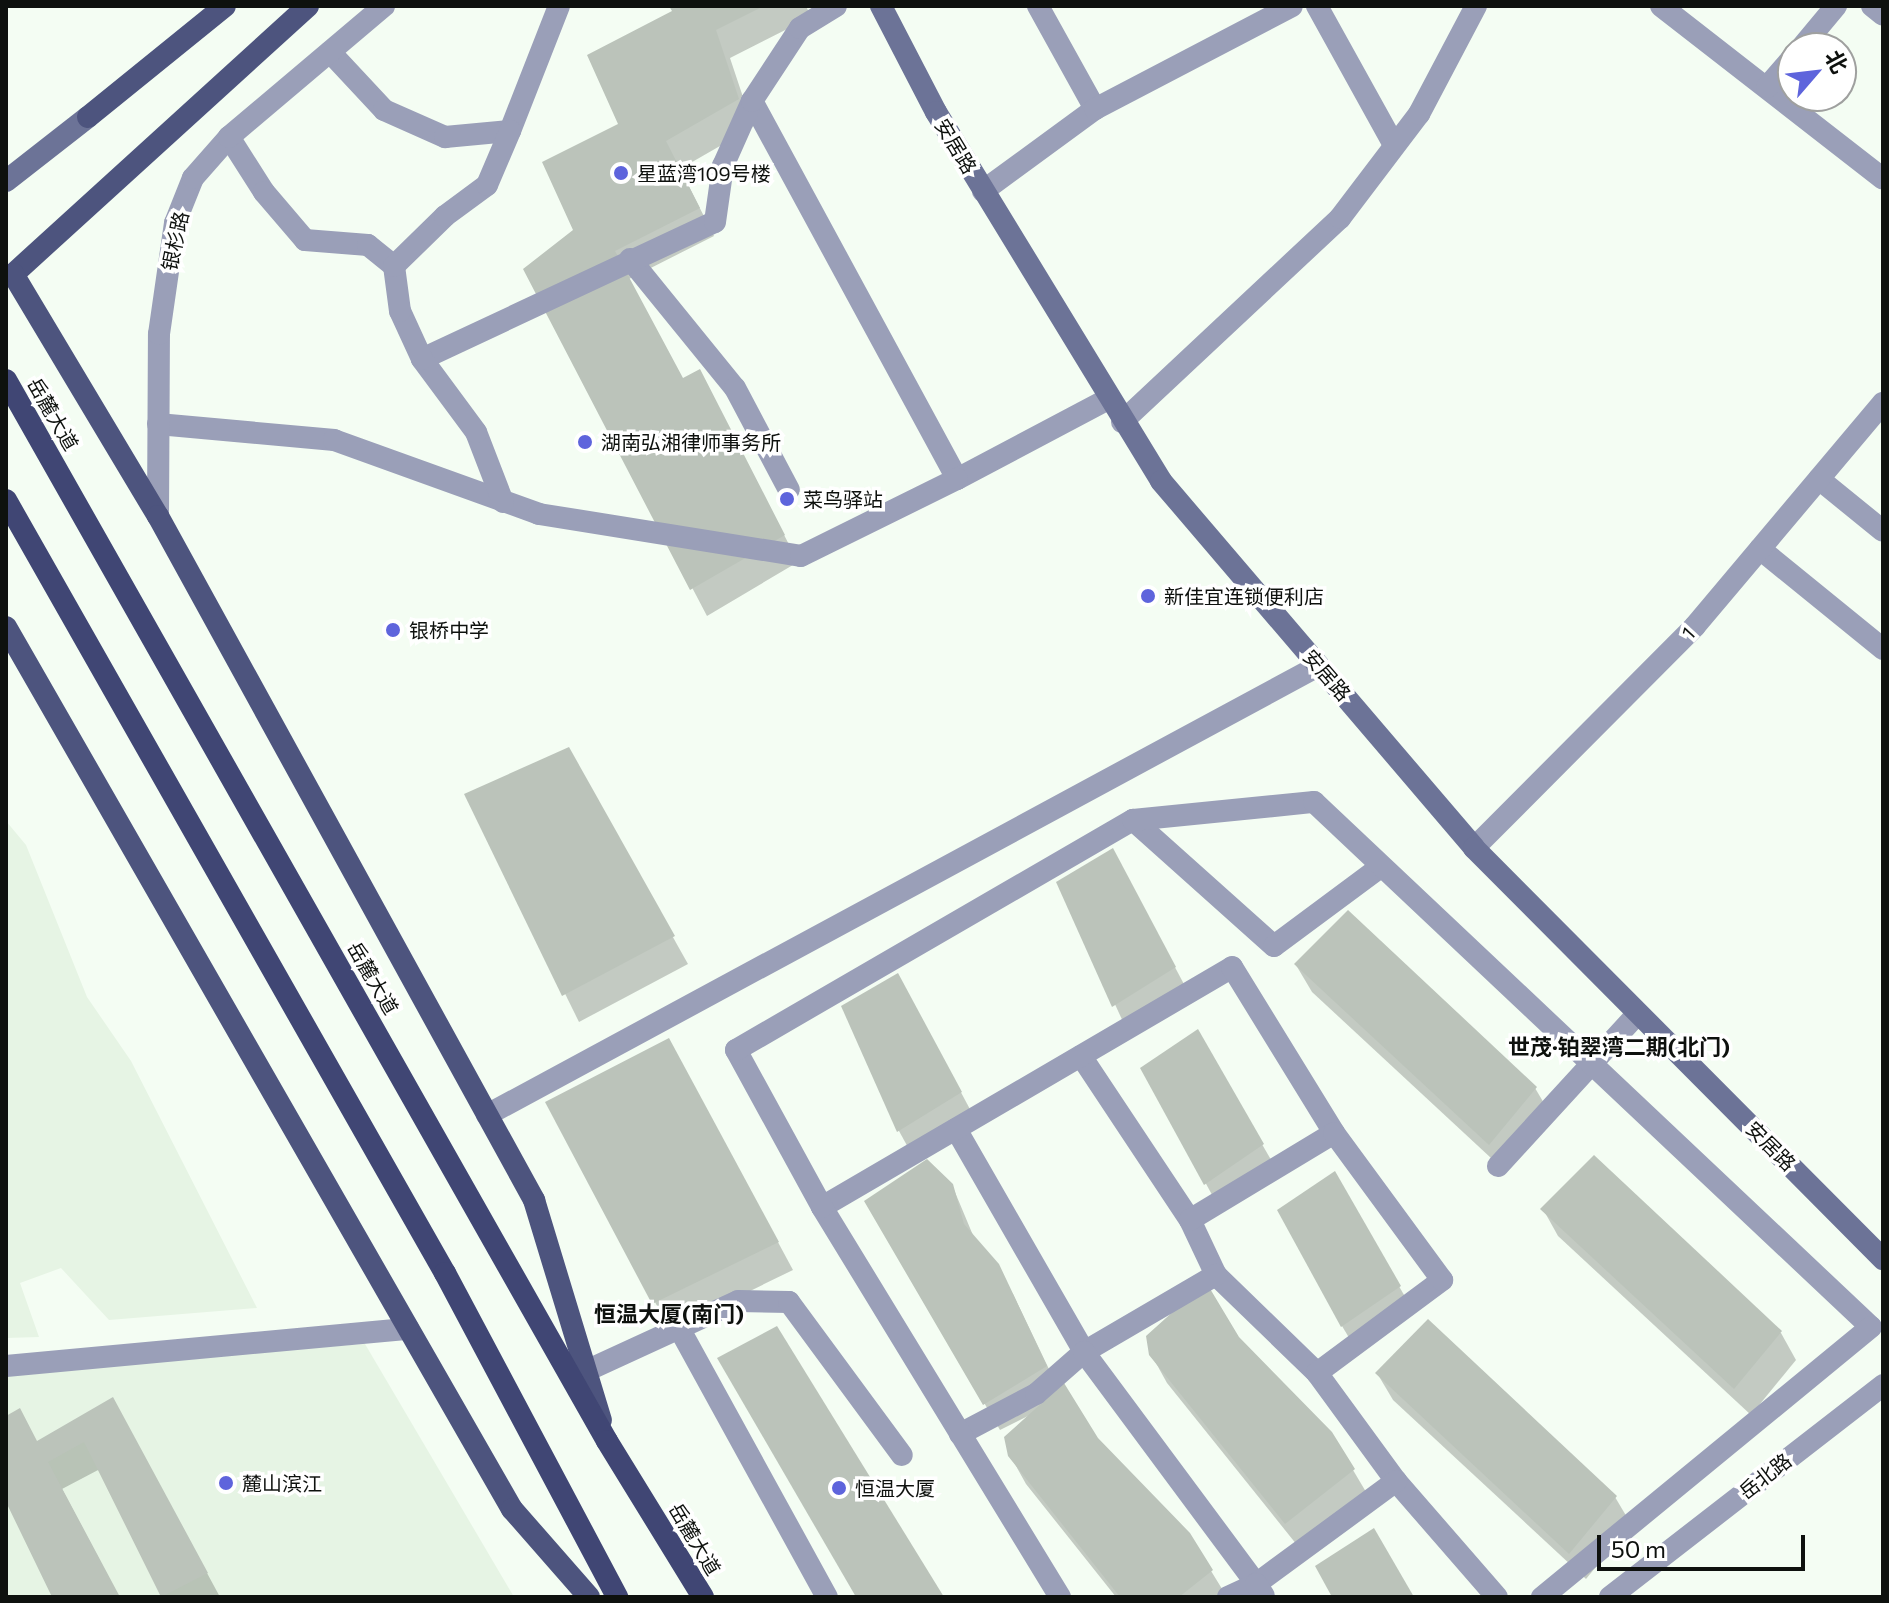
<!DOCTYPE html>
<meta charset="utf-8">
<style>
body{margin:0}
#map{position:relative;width:1889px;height:1603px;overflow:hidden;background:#f4fdf3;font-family:Commissioner,"Noto Sans SC",sans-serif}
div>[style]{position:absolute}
.built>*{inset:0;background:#e6f4e4}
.shadow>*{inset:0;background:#0003}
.building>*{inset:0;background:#bbc3ba}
.minor>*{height:22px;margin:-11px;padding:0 11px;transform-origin:11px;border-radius:11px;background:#9a9fb8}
.tertiary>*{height:22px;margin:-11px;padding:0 11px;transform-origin:11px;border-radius:11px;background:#9a9fb8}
.secondary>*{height:22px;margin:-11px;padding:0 11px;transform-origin:11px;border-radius:11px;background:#6c7397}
.primary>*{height:22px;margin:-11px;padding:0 11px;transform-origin:11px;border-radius:11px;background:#4d547e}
.trunk>*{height:22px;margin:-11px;padding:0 11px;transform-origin:11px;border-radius:11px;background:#404674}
.dots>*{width:22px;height:22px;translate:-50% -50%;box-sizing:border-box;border:4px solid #fff;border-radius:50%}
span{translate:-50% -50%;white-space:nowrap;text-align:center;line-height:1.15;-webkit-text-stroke:7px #fff;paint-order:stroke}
.street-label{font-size:20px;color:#0e110e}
.poi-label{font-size:20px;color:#0e110e}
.left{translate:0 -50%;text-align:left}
.neighbourhood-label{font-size:22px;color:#0e110e;font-weight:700}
.frame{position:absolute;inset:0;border:8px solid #0e110e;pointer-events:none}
.north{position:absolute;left:1777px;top:32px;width:80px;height:80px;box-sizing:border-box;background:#fff;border:2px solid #9fa09f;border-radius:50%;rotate:62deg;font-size:22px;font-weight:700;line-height:32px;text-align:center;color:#0e110e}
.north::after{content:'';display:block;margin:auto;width:28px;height:36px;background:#5e64dc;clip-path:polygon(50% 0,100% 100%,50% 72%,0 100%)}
.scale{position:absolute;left:1597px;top:1535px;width:208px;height:36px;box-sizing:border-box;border:4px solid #0e110e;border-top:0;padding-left:10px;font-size:24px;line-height:28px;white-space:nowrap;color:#0e110e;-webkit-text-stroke:6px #fff;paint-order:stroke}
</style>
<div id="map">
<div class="built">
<i style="clip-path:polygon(6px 821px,26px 845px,87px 997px,131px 1061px,257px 1308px,109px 1320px,61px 1268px,20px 1283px,39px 1337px,6px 1338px)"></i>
<i style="clip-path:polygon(365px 1344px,514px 1597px,6px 1597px,6px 1369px)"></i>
</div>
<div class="shadow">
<i style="clip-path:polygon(671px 6px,806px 6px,811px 17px,730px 58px,753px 127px,680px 169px,714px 236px,629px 279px,683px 380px,714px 399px,798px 562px,707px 616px,525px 269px,575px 231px,674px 12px)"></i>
<i style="clip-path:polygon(568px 750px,688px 964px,579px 1022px,467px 795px)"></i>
<i style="clip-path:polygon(1124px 871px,1186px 988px,1125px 1026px,1059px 883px)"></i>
<i style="clip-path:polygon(1296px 965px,1535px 1088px,1551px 1115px,1505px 1171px,1312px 992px)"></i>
<i style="clip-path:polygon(909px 995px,972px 1113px,910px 1151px,899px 1131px)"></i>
<i style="clip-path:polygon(1197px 1032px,1274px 1165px,1217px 1204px,1143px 1068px)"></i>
<i style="clip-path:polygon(684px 1068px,793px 1270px,670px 1330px,548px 1103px)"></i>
<i style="clip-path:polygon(1334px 1174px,1411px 1307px,1354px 1346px,1342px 1326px)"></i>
<i style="clip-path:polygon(952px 1185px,975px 1240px,1013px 1294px,1059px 1390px,1096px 1439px,1189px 1535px,1227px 1597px,1116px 1597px,1026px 1484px,1010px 1455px,1034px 1413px,1000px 1430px,867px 1202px)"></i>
<i style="clip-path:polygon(1543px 1209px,1781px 1333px,1796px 1360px,1751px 1415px,1558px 1236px)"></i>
<i style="clip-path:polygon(1238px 1338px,1353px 1470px,1369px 1497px,1301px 1550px,1167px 1383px,1151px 1354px)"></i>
<i style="clip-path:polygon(1377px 1373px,1615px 1497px,1631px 1524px,1586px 1579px,1393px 1400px)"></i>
<i style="clip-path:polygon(6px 1418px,38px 1443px,128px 1427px,220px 1597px,164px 1597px,100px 1469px,62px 1489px,119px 1597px,54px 1597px,6px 1497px)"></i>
</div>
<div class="building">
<i style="clip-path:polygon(669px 6px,764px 6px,716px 30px,739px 99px,666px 141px,700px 208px,615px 251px,683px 378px,700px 369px,785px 535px,690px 590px,523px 269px,573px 230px,542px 162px,618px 124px,587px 55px,672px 11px)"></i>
<i style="clip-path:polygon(569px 747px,675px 936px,562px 996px,464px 794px)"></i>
<i style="clip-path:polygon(1113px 848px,1176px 967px,1112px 1007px,1056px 882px)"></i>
<i style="clip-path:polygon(1348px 910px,1537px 1087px,1489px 1145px,1294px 964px)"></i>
<i style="clip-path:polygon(898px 973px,962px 1092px,897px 1132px,841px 1006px)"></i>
<i style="clip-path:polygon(1198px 1029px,1264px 1144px,1204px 1185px,1140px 1068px)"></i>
<i style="clip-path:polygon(669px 1038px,779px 1242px,652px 1304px,545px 1102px)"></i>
<i style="clip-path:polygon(1594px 1155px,1782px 1331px,1734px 1389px,1540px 1209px)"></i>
<i style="clip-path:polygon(927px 1159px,953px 1184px,964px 1224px,999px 1264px,1047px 1366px,983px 1405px,864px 1201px)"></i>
<i style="clip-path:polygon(1335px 1171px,1401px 1286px,1341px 1327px,1277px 1210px)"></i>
<i style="clip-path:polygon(1206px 1282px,1239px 1337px,1332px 1432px,1355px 1469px,1285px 1524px,1149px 1355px,1146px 1336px)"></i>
<i style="clip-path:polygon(1428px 1319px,1617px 1496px,1569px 1554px,1375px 1373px)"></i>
<i style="clip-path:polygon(777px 1326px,944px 1597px,856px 1597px,717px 1358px)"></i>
<i style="clip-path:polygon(1064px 1383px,1098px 1438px,1190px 1533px,1213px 1570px,1179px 1597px,1120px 1597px,1008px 1456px,1004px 1437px)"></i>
<i style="clip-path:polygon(113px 1397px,208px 1573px,161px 1597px,84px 1442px,48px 1462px,120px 1597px,52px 1597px,6px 1502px,6px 1416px,20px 1408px,37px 1441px)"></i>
<i style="clip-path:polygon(1374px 1528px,1414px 1597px,1332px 1597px,1315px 1566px)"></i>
</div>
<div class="minor">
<i style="left:1038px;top:6px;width:118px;rotate:61deg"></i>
<i style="left:1317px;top:6px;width:159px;rotate:61deg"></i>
<i style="left:1661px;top:6px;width:281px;rotate:37.9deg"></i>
<i style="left:1872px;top:6px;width:14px;rotate:39deg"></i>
<i style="left:1801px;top:48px;width:55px;rotate:-50.2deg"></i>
<i style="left:330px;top:52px;width:79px;rotate:47deg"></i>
<i style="left:384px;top:110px;width:67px;rotate:23.9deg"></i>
<i style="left:445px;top:137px;width:65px;rotate:-5.3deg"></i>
<i style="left:510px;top:131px;width:134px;rotate:-68.6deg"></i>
<i style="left:1767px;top:87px;width:40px;rotate:-49deg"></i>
<i style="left:752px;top:101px;width:430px;rotate:61.5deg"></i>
<i style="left:957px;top:479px;width:171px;rotate:-27.9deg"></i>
<i style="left:229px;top:137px;width:65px;rotate:57.5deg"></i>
<i style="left:264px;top:192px;width:63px;rotate:49.5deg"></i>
<i style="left:305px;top:240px;width:63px;rotate:4.5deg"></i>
<i style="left:368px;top:245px;width:33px;rotate:39deg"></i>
<i style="left:983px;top:191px;width:139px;rotate:-36.2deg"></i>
<i style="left:1095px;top:109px;width:222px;rotate:-27.6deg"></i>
<i style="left:630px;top:259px;width:166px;rotate:50.9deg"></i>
<i style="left:735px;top:388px;width:115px;rotate:62.1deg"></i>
<i style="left:422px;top:359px;width:323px;rotate:-25.1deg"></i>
<i style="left:715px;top:222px;width:57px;rotate:-81.9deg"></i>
<i style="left:723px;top:166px;width:71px;rotate:-66deg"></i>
<i style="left:752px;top:101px;width:87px;rotate:-56.7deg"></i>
<i style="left:800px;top:28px;width:42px;rotate:-31.4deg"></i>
<i style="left:1122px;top:422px;width:299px;rotate:-43.1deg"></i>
<i style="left:1340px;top:218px;width:131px;rotate:-52.8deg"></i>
<i style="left:1419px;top:114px;width:122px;rotate:-62.2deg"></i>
<i style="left:158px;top:424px;width:177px;rotate:5.2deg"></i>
<i style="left:334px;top:440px;width:218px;rotate:19.8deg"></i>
<i style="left:539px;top:514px;width:265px;rotate:9.1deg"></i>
<i style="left:801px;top:556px;width:174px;rotate:-26.3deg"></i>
<i style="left:1819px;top:479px;width:82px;rotate:39.1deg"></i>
<i style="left:503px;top:502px;width:75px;rotate:-111.1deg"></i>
<i style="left:476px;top:432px;width:91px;rotate:-126.5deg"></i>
<i style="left:422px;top:359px;width:53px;rotate:-114.6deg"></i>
<i style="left:400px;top:311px;width:45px;rotate:-97.6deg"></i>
<i style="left:394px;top:266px;width:71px;rotate:-44.4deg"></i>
<i style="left:445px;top:216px;width:52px;rotate:-36.4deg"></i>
<i style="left:487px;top:185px;width:59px;rotate:-66.9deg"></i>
<i style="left:1760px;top:549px;width:159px;rotate:39.1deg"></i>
<i style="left:1133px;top:820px;width:189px;rotate:41.8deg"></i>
<i style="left:1274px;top:946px;width:126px;rotate:-36.6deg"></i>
<i style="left:1474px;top:848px;width:313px;rotate:-45.1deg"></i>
<i style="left:1695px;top:626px;width:292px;rotate:-49.9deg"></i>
<i style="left:1081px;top:1056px;width:197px;rotate:56.4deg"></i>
<i style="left:1190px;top:1220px;width:61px;rotate:64.7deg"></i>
<i style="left:1216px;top:1275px;width:141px;rotate:44.1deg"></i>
<i style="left:1317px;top:1373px;width:134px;rotate:53.8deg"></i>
<i style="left:1396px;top:1481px;width:154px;rotate:49deg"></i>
<i style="left:487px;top:1115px;width:945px;rotate:-28.38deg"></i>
<i style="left:956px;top:1129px;width:257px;rotate:60.1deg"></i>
<i style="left:1084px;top:1352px;width:153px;rotate:-30.3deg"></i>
<i style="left:1498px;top:1166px;width:207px;rotate:-47.5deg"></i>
<i style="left:822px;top:1207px;width:475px;rotate:-30.3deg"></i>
<i style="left:1232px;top:967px;width:195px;rotate:58.4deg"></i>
<i style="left:1334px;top:1133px;width:168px;rotate:148.9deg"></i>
<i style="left:679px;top:1328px;width:307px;rotate:61.2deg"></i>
<i style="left:6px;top:1366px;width:404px;rotate:-5.3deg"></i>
<i style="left:586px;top:1371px;width:167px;rotate:-24.7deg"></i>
<i style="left:738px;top:1301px;width:51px;rotate:1.1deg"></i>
<i style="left:789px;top:1302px;width:190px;rotate:53.6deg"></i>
<i style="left:1317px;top:1373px;width:156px;rotate:-36.6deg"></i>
<i style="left:1442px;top:1280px;width:182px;rotate:-126.3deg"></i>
<i style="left:960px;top:1434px;width:86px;rotate:-27.8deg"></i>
<i style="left:1036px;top:1394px;width:64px;rotate:-41.2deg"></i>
<i style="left:1084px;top:1352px;width:289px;rotate:53.4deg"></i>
<i style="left:1256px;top:1584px;width:174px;rotate:-36.3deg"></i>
<i style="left:1060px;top:1597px;width:457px;rotate:-121.4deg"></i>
<i style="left:822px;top:1207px;width:179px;rotate:-118.7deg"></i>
<i style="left:736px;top:1050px;width:459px;rotate:-30.1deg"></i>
<i style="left:1133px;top:820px;width:182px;rotate:-5.7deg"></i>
<i style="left:1314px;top:802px;width:765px;rotate:43.31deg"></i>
<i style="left:1871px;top:1327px;width:426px;rotate:140.6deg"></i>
<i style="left:1228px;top:1597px;width:31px;rotate:-25deg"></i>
<i style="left:1256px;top:1584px;width:14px;rotate:56deg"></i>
</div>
<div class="tertiary">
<i style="left:158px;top:516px;width:182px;rotate:-89.7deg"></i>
<i style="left:159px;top:334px;width:112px;rotate:-81.8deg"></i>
<i style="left:175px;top:223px;width:48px;rotate:-68.2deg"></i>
<i style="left:193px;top:178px;width:55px;rotate:-48.7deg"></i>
<i style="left:229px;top:137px;width:203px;rotate:-40.2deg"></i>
<i style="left:1610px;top:1597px;width:346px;rotate:-37.8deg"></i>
</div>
<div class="secondary">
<i style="left:881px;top:6px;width:119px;rotate:62.6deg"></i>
<i style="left:936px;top:112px;width:432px;rotate:58.6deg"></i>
<i style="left:1161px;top:481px;width:482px;rotate:49.5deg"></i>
<i style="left:1474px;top:848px;width:580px;rotate:45.14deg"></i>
<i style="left:6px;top:181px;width:104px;rotate:-38deg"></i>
</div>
<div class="primary">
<i style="left:308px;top:6px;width:399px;rotate:137.7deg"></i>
<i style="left:13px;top:274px;width:282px;rotate:59.1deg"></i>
<i style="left:158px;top:516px;width:781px;rotate:61.2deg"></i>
<i style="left:534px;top:1200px;width:230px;rotate:73.1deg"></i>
<i style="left:88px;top:117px;width:176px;rotate:-39deg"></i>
<i style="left:6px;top:627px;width:1017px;rotate:60.16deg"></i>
<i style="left:512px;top:1509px;width:117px;rotate:48.8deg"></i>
</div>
<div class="trunk">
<i style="left:6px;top:380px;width:1219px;rotate:60.47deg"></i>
<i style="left:607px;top:1441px;width:183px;rotate:58.4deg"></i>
<i style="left:6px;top:500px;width:889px;rotate:60.41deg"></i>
<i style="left:445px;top:1273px;width:367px;rotate:62deg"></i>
</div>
<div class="dots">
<i style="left:621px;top:173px;background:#5e64dc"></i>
<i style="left:585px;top:442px;background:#5e64dc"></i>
<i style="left:787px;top:499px;background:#5e64dc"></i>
<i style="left:1148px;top:596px;background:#5e64dc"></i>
<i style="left:393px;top:630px;background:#5e64dc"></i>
<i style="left:226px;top:1483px;background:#5e64dc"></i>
<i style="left:839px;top:1488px;background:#5e64dc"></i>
</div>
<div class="street-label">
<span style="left:956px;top:146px;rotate:59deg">安居路</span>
<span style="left:175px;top:241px;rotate:-78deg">银杉路</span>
<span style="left:53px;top:414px;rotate:60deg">岳麓大道</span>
<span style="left:1688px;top:633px;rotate:-47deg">1</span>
<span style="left:1327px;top:675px;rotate:49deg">安居路</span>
<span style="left:373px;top:978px;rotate:60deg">岳麓大道</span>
<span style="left:1771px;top:1146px;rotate:45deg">安居路</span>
<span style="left:1765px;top:1476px;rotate:-38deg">岳北路</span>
<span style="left:695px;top:1539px;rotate:59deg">岳麓大道</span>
</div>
<div class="poi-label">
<span class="left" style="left:637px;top:173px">星蓝湾109号楼</span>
<span class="left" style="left:601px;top:442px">湖南弘湘律师事务所</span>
<span class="left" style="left:803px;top:499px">菜鸟驿站</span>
<span class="left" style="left:1164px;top:596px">新佳宜连锁便利店</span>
<span class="left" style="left:409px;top:630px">银桥中学</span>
<span class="left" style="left:242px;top:1483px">麓山滨江</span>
<span class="left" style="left:855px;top:1488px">恒温大厦</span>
</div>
<div class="neighbourhood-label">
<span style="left:1619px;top:1047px">世茂·铂翠湾二期(北门)</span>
<span style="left:669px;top:1314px">恒温大厦(南门)</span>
</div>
<div class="frame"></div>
<div class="north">北</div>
<div class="scale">50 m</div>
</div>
